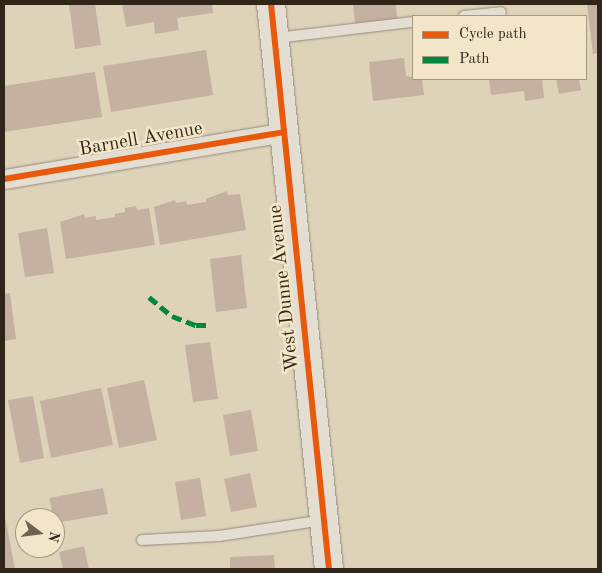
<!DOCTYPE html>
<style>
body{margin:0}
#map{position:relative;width:602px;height:573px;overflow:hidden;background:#ded2b9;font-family:"Old Standard TT",serif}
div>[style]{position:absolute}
.building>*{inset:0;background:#c5b1a2}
.roads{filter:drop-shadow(0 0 1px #928a7b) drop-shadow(0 0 1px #928a7b)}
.lane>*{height:10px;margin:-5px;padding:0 5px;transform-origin:5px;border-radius:5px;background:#e4ded2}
.street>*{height:19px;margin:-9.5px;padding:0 9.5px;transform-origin:9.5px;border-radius:9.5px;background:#e4ded2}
.secondary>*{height:28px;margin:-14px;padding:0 14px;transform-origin:14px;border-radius:14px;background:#e4ded2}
.quiet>*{height:5px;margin-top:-2.5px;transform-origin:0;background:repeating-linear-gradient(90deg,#00873e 0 10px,transparent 0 15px)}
.cycleway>*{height:6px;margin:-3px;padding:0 3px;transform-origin:3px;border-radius:3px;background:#e8590c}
span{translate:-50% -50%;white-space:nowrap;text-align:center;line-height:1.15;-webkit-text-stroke:5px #f3e6c8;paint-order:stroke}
.street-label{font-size:19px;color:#312418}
.frame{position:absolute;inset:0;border:5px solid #312418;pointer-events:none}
.legend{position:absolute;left:412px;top:15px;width:175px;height:65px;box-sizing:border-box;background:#f3e6c8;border:1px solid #a59882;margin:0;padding:6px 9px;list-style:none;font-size:15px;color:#312418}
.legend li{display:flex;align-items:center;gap:10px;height:25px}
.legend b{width:25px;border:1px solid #a59882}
.north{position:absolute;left:15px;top:508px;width:50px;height:50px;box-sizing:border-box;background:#f3e6c8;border:1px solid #a59882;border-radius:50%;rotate:105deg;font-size:14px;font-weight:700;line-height:20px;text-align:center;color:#312418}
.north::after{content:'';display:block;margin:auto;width:18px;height:22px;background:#6e6150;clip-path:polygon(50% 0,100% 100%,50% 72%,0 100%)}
</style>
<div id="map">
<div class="building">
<i style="clip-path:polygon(69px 4px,95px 4px,101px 45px,75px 49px)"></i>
<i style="clip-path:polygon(122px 4px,212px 4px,213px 13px,177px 18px,179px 30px,155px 34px,154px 22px,126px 27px)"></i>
<i style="clip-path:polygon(353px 4px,396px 4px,397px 19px,355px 23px)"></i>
<i style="clip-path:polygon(587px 4px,598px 4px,598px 53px,593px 54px)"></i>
<i style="clip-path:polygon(206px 50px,213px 95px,111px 112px,103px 66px)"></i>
<i style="clip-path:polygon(404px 58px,406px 76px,422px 79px,424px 95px,373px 101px,369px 62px)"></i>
<i style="clip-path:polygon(95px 72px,102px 117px,4px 132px,4px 86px)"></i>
<i style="clip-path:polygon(489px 79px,542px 79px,544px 98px,525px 101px,524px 91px,491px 95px)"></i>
<i style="clip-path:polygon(556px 79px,579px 79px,581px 90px,559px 94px)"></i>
<i style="clip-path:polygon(227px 191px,228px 195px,240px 194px,246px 230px,160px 245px,154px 207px,175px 200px,176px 203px,186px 201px,187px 205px,206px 202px,206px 199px)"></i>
<i style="clip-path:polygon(136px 206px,137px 210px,149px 208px,155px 245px,66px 259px,60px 222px,84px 214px,85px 218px,96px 216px,96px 220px,115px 217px,115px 214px,125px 212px,125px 208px)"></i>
<i style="clip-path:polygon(47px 228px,54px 273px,25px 277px,18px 233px)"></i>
<i style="clip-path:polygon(241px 255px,247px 308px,216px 312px,210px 259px)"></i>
<i style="clip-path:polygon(10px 293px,16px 339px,4px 341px,4px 294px)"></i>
<i style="clip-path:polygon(210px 342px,218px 399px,193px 402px,185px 345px)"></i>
<i style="clip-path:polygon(144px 380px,157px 440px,119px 448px,107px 388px)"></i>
<i style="clip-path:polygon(101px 388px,113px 445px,51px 458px,40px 401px)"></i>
<i style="clip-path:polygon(33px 396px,44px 458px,20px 463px,8px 400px)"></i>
<i style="clip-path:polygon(251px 410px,258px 451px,230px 456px,223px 415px)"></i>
<i style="clip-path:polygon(250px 473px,257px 507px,231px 512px,224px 479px)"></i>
<i style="clip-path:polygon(200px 478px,206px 516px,181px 520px,175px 482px)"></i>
<i style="clip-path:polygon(103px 488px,108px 514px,55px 523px,49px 498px)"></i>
<i style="clip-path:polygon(4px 517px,5px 517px,15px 569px,4px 569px)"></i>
<i style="clip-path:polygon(84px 546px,89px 569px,63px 569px,59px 552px)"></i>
<i style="clip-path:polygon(274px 555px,275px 569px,230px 569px,230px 557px)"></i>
</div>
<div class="roads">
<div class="lane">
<i style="left:464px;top:16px;width:37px;rotate:-6deg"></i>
<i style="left:276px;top:38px;width:138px;rotate:-6.7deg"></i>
<i style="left:142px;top:540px;width:77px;rotate:-3deg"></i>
<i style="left:219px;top:536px;width:105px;rotate:-8.7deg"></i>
</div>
<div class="street">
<i style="left:4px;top:179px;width:284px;rotate:-9.5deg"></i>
</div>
<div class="secondary">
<i style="left:271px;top:4px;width:568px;rotate:84.14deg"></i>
</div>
</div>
<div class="quiet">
<i style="left:149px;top:297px;width:30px;rotate:40deg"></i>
<i style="left:172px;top:316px;width:26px;rotate:21deg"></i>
<i style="left:196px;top:325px;width:11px"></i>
</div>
<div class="cycleway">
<i style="left:271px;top:4px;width:568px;rotate:84.14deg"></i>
<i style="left:4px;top:179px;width:284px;rotate:-9.5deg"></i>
</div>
<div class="street-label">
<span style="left:141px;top:140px;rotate:-10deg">Barnell Avenue</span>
<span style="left:285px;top:288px;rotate:-96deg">West Dunne Avenue</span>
</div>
<div class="frame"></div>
<ul class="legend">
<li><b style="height:6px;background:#e8590c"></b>Cycle path</li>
<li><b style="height:6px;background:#00873e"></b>Path</li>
</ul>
<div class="north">N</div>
</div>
